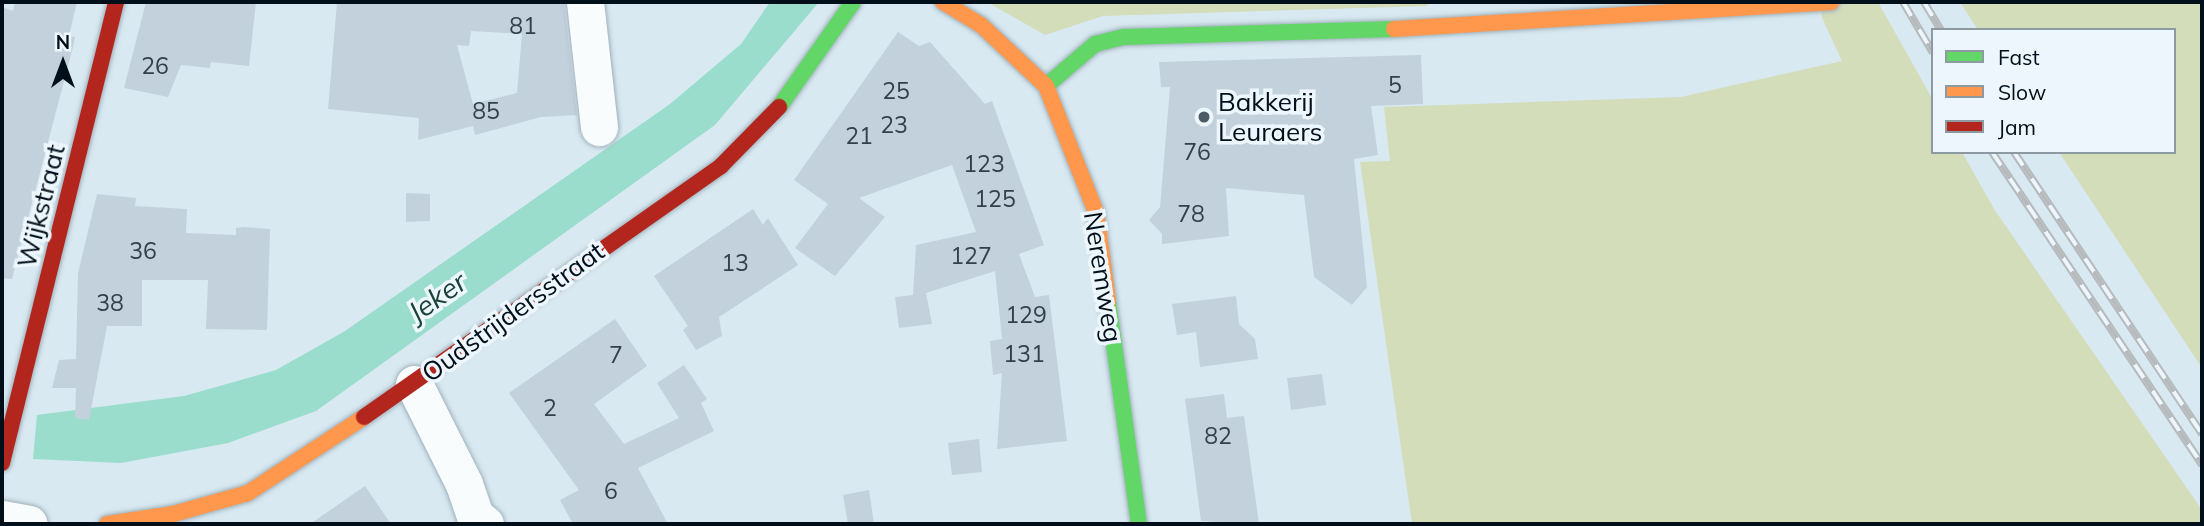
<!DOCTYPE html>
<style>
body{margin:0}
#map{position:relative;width:2204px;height:526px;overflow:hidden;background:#d8e9f2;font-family:Mulish,sans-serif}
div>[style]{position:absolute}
.green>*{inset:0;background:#d3ddba}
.water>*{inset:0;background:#9addcc}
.building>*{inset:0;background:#c3d1dc}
.roads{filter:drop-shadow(0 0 2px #a0b1ba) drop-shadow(0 0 2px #a0b1ba)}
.street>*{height:37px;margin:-18.5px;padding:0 18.5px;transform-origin:18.5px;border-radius:18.5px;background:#f9fcfd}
.fast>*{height:16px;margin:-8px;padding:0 8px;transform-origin:8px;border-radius:8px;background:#63d668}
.slow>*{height:16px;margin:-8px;padding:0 8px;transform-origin:8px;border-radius:8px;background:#ff974d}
.jam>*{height:16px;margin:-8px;padding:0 8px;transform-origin:8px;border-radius:8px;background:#b3261e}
.rail>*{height:8px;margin-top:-4px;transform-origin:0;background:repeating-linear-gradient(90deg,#ecf6fc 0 16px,#b6babd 0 32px);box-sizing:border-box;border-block:2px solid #b6babd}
.dots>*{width:19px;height:19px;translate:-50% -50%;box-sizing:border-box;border:4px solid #ecf6fc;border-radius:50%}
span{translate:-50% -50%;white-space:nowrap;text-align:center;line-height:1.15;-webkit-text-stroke:7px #ecf6fc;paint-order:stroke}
.number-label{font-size:23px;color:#31404a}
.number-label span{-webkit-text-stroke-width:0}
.poi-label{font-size:26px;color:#000f19}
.left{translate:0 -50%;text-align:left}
.street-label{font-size:26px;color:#000f19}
.water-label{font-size:28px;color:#1a4236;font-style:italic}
.frame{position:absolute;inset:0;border:4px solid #000f19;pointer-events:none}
.legend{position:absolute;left:1931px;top:28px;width:245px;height:126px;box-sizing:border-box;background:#ecf6fc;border:2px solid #8e9aa1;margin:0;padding:9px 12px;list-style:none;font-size:21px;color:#000f19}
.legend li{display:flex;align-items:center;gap:14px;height:35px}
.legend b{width:35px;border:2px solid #8e9aa1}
.north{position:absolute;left:28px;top:28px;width:70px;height:70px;-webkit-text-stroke:5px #ecf6fc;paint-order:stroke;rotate:0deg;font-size:19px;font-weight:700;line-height:28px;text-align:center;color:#000f19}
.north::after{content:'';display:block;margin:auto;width:24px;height:32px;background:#000f19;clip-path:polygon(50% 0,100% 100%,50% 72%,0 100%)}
</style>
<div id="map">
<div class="green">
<i style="clip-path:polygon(987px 2px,1426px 2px,1428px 6px,1103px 16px,1045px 35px)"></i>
<i style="clip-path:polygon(1821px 2px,1878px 2px,1933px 100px,1933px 152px,1962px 152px,1994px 209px,2202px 510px,2202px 524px,1412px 524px,1360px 162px,1390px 161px,1384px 107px,1681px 97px,1842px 61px,1822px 18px)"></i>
<i style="clip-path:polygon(1960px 2px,2202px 2px,2202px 368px,2059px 152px,2174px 152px,2174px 30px,1978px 30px)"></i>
</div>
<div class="water">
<i style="clip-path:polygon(770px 2px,819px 2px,715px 125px,316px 411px,228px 443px,121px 463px,33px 459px,37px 415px,184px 396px,276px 370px,345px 331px,670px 104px,741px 44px)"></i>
</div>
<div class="building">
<i style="clip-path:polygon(15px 2px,77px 2px,69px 36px,75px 37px,73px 47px,12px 279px,2px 278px,2px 7px,13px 11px)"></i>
<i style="clip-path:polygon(146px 2px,256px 2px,249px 66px,211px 62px,210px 68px,181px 65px,168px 97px,124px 88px)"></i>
<i style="clip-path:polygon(evenodd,337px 2px,564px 2px,577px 115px,541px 117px,475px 135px,473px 126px,418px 140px,419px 118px,328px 109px,337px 2px,471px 31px,522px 34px,517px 93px,473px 104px,457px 45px,469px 46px,471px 31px)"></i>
<i style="clip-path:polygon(898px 32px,919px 46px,930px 42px,985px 104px,992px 101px,1044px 245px,1019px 254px,1035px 297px,1049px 295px,1067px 441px,997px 449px,1002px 373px,993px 375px,990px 341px,1002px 339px,995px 271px,926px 293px,932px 324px,899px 328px,895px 297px,913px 295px,916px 245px,976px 232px,952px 165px,859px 198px,885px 217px,835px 276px,795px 248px,828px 204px,794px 180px)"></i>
<i style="clip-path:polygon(1421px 55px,1423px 104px,1371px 106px,1378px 155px,1354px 159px,1367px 287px,1352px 305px,1314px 277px,1304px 195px,1226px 188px,1229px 236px,1162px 244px,1162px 234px,1149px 220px,1160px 207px,1170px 87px,1161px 87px,1159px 62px)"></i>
<i style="clip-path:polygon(406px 193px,430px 194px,430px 221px,406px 222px)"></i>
<i style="clip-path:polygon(97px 194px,136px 198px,135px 206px,187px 209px,186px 233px,236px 235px,236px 228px,243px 227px,270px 229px,267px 330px,206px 329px,208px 280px,142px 280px,142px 326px,107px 326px,89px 420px,75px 418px,76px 388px,52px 388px,59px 360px,76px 359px,78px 273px)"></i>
<i style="clip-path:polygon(753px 209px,763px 225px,768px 218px,798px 265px,719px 317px,722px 336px,696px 350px,683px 330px,688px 326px,654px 276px)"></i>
<i style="clip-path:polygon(1236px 296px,1239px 324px,1255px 339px,1258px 359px,1200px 367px,1196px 332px,1177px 335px,1172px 304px)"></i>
<i style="clip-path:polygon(615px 319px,647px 366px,594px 404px,624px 444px,679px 418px,657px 383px,684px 365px,707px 399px,701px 403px,714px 431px,638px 468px,668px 524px,573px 524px,560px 500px,579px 490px,509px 393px)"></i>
<i style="clip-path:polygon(1322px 374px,1326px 405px,1291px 410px,1287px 378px)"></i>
<i style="clip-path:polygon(1224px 394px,1227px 418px,1244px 416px,1259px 524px,1201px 521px,1185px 399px)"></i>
<i style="clip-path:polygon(979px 439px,982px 472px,952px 475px,948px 443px)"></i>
<i style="clip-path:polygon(365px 486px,391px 524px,310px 524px)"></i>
<i style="clip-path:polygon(869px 490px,874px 524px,848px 524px,843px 495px)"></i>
</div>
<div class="roads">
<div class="street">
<i style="left:585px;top:2px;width:126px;rotate:83.6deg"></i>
<i style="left:414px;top:384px;width:112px;rotate:63.4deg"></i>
<i style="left:464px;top:484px;width:34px;rotate:71deg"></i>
<i style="left:475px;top:516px;width:13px;rotate:39deg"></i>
<i style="left:2px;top:519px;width:27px;rotate:10deg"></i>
</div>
<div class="fast">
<i style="left:1046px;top:86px;width:65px;rotate:-40.6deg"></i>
<i style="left:1095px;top:44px;width:30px;rotate:-14deg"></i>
<i style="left:1124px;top:37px;width:270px;rotate:-1.7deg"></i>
<i style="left:779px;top:107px;width:128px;rotate:-54.8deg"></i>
<i style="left:1108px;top:301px;width:225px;rotate:82.1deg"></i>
</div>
<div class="slow">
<i style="left:943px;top:2px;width:44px;rotate:31.2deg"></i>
<i style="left:981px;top:25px;width:89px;rotate:43.2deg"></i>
<i style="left:1046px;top:86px;width:136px;rotate:68.4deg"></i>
<i style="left:1096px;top:212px;width:90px;rotate:82.3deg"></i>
<i style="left:1394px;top:29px;width:438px;rotate:-3.5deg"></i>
<i style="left:107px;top:524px;width:67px;rotate:-8.6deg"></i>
<i style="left:173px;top:514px;width:78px;rotate:-15.6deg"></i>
<i style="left:248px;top:493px;width:139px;rotate:-33.2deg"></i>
</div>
<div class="jam">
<i style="left:364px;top:417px;width:436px;rotate:-35.1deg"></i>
<i style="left:721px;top:166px;width:83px;rotate:-45.5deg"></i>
<i style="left:2px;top:463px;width:475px;rotate:-76.1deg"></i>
</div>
</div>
<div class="rail">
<i style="left:1903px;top:2px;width:59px;rotate:59.5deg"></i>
<i style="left:1924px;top:2px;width:33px;rotate:59deg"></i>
<i style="left:1992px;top:152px;width:377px;rotate:56.1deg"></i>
<i style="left:2014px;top:152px;width:339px;rotate:56.3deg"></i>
</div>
<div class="dots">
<i style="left:1204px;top:117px;background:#4c5b65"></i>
</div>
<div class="number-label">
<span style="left:523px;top:26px">81</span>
<span style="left:155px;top:66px">26</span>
<span style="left:1395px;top:85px">5</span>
<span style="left:896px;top:91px">25</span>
<span style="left:486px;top:111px">85</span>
<span style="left:894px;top:125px">23</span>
<span style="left:859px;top:136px">21</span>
<span style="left:1197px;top:152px">76</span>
<span style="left:984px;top:164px">123</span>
<span style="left:995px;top:199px">125</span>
<span style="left:1191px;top:214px">78</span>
<span style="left:143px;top:251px">36</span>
<span style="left:971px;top:256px">127</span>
<span style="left:735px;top:263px">13</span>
<span style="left:110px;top:303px">38</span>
<span style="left:1026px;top:315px">129</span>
<span style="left:1024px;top:354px">131</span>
<span style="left:616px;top:355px">7</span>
<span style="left:550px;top:408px">2</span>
<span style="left:1218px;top:436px">82</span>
<span style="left:611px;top:491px">6</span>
</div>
<div class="poi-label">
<span class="left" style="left:1218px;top:117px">Bakkerij<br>Leuraers</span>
</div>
<div class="street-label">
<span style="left:41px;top:206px;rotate:-76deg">Wijkstraat</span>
<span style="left:1103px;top:277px;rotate:81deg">Neremweg</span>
<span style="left:513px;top:312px;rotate:-36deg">Oudstrijdersstraat</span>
</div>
<div class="water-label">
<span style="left:437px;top:297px;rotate:-35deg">Jeker</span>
</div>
<div class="frame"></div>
<ul class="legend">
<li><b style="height:9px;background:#63d668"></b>Fast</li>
<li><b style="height:9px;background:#ff974d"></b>Slow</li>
<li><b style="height:9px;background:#b3261e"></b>Jam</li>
</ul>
<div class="north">N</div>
</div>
